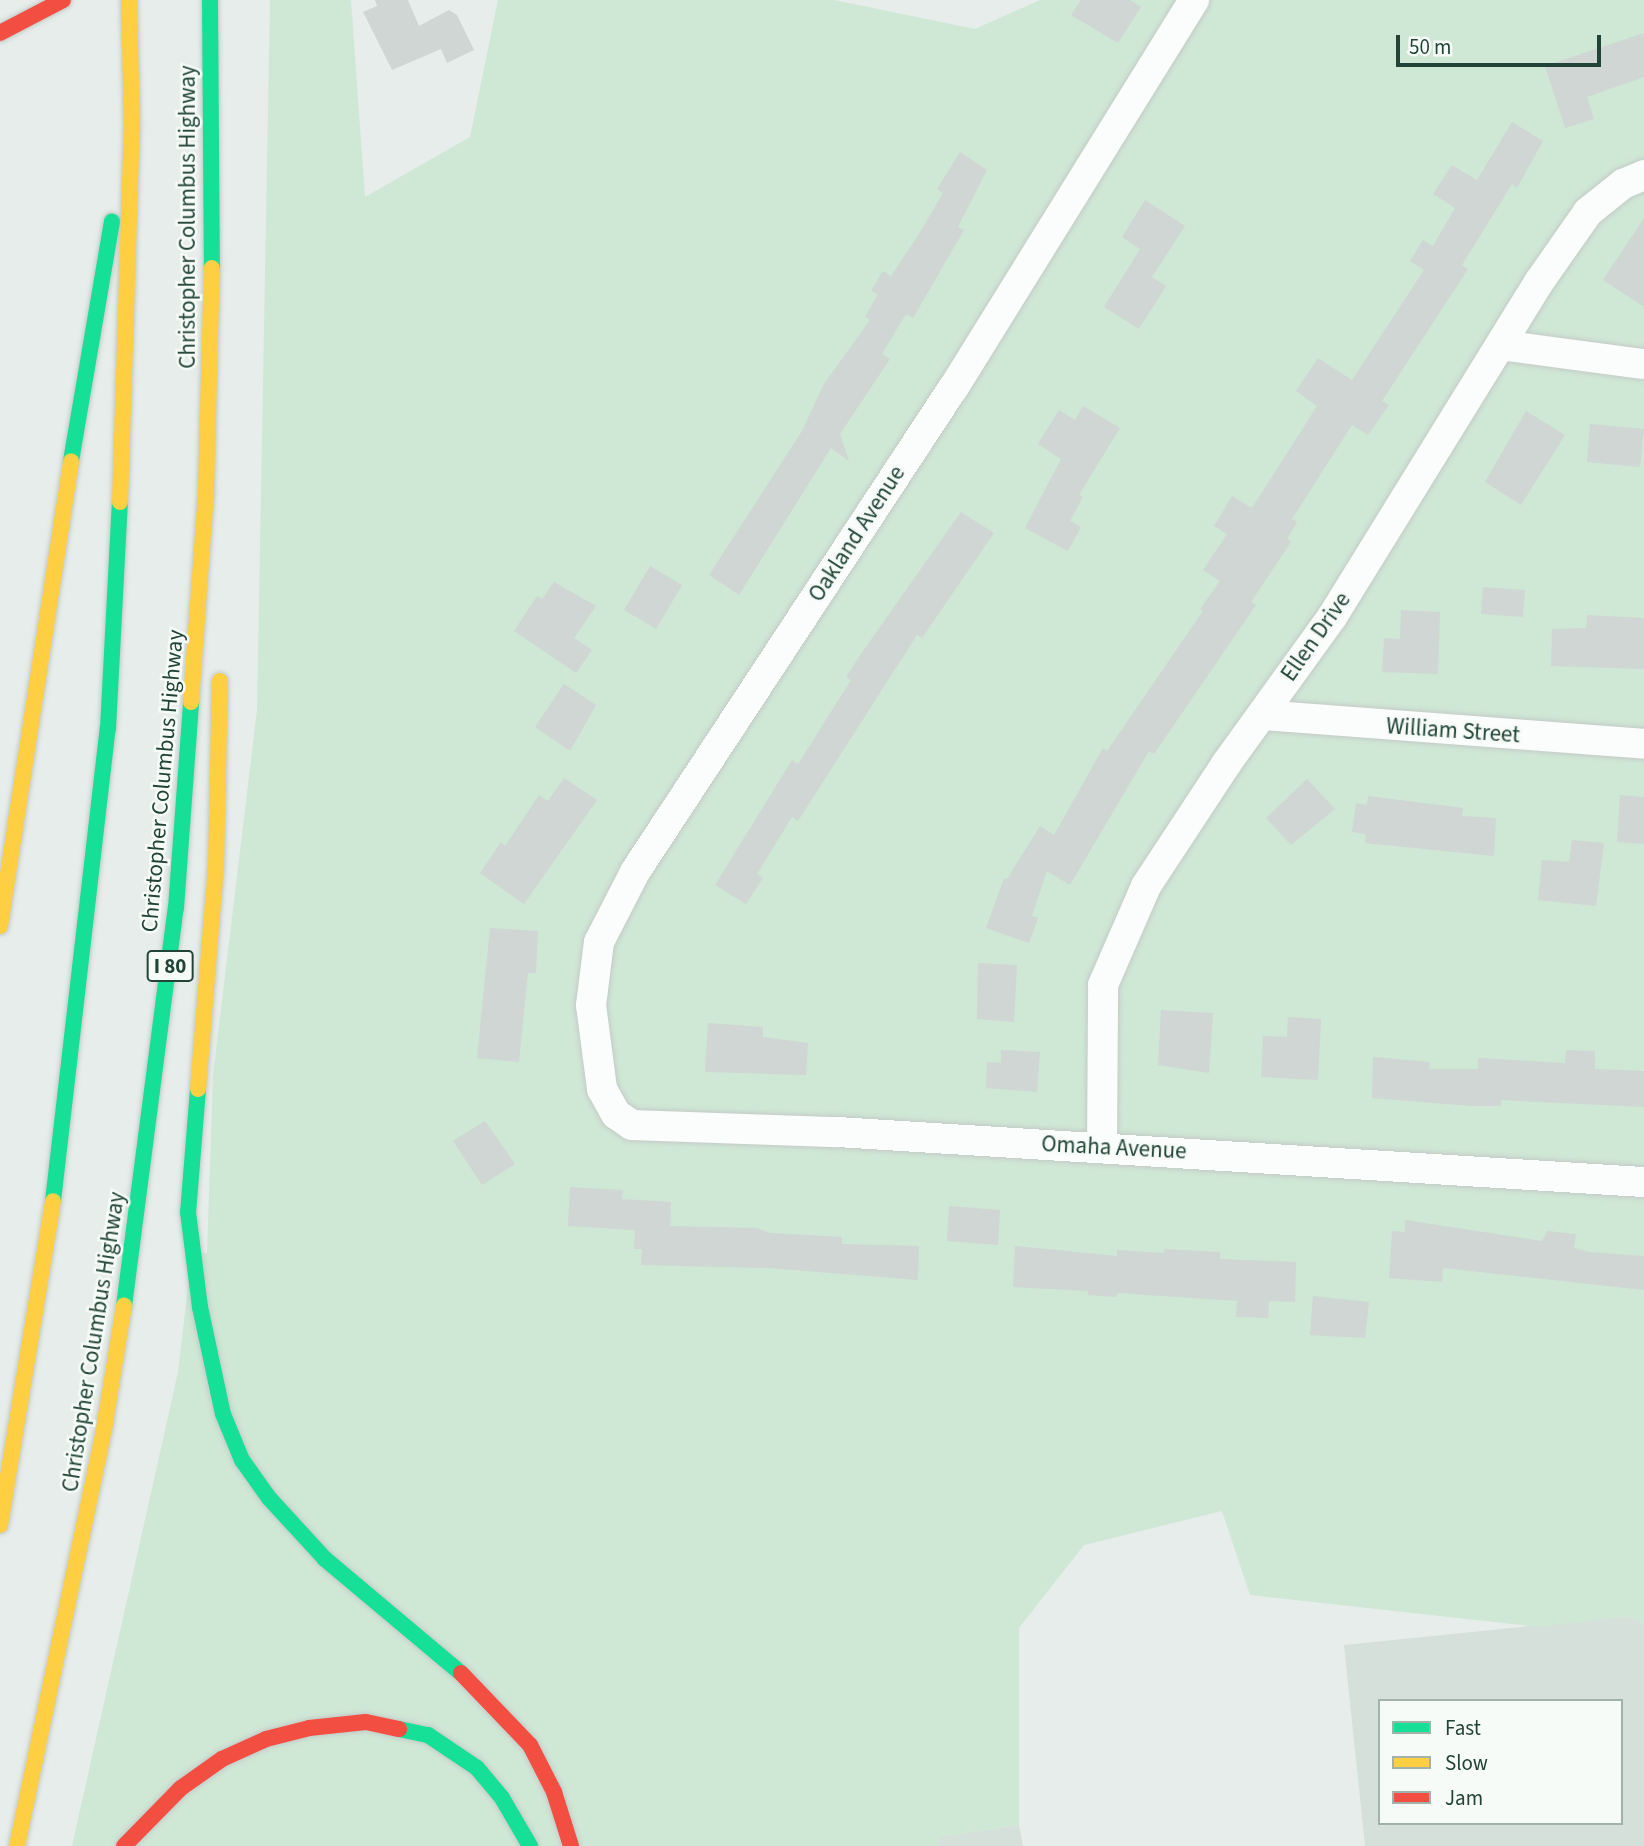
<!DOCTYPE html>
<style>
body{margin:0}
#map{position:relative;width:1644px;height:1846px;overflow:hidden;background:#e7edea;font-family:"Source Sans 3",sans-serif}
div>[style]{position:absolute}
.built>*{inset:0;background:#d5e0da}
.green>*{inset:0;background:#cfe7d5}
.building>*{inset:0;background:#cfd6d3}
.roads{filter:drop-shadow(0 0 2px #c4cac7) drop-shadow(0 0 2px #c4cac7)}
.street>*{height:30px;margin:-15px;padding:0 15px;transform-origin:15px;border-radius:15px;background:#fbfcfc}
.fast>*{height:16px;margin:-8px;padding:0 8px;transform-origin:8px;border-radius:8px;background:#16e098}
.slow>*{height:16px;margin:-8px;padding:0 8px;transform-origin:8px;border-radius:8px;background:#ffcf43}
.jam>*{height:16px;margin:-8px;padding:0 8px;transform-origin:8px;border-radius:8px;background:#f24e42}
span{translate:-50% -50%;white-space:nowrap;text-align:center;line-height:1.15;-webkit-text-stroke:5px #f6fbf8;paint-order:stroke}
.shield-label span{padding:2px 5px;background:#f6fbf8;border:2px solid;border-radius:5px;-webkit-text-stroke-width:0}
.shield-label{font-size:21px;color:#224438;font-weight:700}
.street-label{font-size:23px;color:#224438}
.legend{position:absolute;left:1378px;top:1699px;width:245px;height:126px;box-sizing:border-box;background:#f6fbf8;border:2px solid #a1b2ab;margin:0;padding:9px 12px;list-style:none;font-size:21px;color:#224438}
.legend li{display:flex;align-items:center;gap:14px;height:35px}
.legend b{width:35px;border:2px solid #a1b2ab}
.scale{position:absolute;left:1396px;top:35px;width:205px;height:32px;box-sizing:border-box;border:4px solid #224438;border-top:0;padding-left:9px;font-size:21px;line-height:24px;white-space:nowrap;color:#224438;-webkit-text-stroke:5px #f6fbf8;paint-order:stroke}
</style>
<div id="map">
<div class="built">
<i style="clip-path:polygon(evenodd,1628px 1616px,1644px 1624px,1644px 1846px,1365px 1846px,1344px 1645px,1628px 1616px,1380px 1701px,1621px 1701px,1621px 1823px,1380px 1823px,1380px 1701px)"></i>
<i style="clip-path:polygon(1019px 1825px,1023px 1846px,940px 1846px,939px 1837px)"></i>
</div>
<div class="green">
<i style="clip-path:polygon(270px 0,351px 0,365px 197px,470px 137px,498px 0,834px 0,975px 29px,1040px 0,1644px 0,1644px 1624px,1628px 1616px,1539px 1627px,1250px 1595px,1222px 1511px,1084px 1545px,1019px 1628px,1019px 1825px,939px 1837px,940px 1846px,72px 1846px,178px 1372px,192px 1252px,207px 1253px,213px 1075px,257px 710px)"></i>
</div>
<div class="building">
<i style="clip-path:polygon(375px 0,408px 0,419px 26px,449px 10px,457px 15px,474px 50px,447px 63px,441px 49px,392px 70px,363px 12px,377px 6px)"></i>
<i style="clip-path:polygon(1081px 0,1130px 0,1141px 7px,1118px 43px,1071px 15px)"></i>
<i style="clip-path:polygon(1644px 33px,1644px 77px,1587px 97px,1594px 119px,1565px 128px,1545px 66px)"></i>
<i style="clip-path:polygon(1512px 122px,1543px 141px,1517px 188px,1512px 184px,1462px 265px,1468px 269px,1382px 401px,1389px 405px,1368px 435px,1352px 425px,1292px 519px,1297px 522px,1287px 539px,1291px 542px,1251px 602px,1256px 605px,1154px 754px,1149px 751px,1070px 885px,1047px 871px,1032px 916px,1038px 918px,1029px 943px,986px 928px,1004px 878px,1007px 879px,1040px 826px,1054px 835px,1103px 748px,1107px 751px,1203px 611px,1200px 609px,1220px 581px,1203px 570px,1227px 534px,1214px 526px,1232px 496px,1252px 508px,1317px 406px,1296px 391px,1318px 358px,1352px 380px,1424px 270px,1410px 261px,1423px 240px,1433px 246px,1455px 208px,1433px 194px,1452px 165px,1477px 180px)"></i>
<i style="clip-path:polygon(960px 152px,987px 170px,958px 227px,964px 230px,913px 318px,906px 314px,882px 354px,890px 359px,840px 434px,849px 461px,831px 448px,739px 595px,709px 575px,802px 431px,824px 384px,870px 320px,865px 317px,878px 294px,871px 291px,883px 271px,891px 276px,919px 234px,943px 193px,937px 189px)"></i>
<i style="clip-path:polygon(1145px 200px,1185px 226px,1152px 277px,1166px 286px,1139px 329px,1104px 307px,1140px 249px,1122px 237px)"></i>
<i style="clip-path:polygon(1644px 218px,1644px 307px,1603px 280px)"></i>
<i style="clip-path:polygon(1083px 406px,1120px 428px,1079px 495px,1083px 497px,1070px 521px,1081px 527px,1068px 551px,1025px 528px,1061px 459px,1038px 444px,1059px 410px,1075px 420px)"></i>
<i style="clip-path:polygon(1526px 411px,1565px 435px,1521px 505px,1485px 482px)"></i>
<i style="clip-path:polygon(1590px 424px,1644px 429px,1640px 467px,1587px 462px)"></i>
<i style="clip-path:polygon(961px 512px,994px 533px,922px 638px,917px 635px,798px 821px,792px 817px,757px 874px,763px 878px,746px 904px,715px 885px,792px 760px,798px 764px,851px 680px,846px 677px,863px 651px)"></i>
<i style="clip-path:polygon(650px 566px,682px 585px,656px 629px,624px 610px)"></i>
<i style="clip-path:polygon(554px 582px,596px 606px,574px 638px,592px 650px,576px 673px,514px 631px,537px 596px,542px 599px)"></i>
<i style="clip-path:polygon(1483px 587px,1525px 590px,1523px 617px,1481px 614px)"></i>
<i style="clip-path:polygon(1401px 610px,1440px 612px,1438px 674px,1382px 672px,1384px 638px,1400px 639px)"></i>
<i style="clip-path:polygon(1587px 615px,1644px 618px,1644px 669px,1551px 666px,1552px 629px,1586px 628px)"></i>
<i style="clip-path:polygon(564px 684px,596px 705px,570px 751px,535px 727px)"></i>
<i style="clip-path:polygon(564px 778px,597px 800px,524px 904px,480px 873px,501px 842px,505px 846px,539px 795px,548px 801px)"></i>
<i style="clip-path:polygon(1307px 779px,1335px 809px,1291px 845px,1266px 818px)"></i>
<i style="clip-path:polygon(1620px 795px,1644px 797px,1644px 844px,1617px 842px)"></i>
<i style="clip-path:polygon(1368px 796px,1463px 808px,1462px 816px,1496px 818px,1494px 856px,1365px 843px,1366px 834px,1352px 832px,1356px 803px,1367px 805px)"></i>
<i style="clip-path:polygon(1572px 840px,1604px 843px,1596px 906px,1538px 900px,1542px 860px,1569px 862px)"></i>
<i style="clip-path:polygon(490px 928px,538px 931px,536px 973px,528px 973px,519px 1062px,477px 1058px)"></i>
<i style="clip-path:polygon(978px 963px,1017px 965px,1014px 1022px,977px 1019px)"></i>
<i style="clip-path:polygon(1161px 1010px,1213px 1013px,1209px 1073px,1158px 1065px)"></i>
<i style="clip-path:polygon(1288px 1017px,1321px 1019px,1318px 1080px,1261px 1077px,1263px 1036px,1287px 1037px)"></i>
<i style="clip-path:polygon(708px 1023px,763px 1027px,763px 1037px,808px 1043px,806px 1075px,705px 1072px)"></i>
<i style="clip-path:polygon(1001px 1050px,1040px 1052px,1037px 1092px,986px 1088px,987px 1062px,1001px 1063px)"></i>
<i style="clip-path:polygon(1566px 1050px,1595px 1051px,1595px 1069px,1644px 1071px,1644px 1107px,1501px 1100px,1501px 1106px,1472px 1106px,1372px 1098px,1373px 1057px,1430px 1062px,1429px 1069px,1478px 1069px,1478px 1058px,1565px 1063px)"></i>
<i style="clip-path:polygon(485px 1121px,515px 1164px,482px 1185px,453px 1141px)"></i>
<i style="clip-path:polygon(570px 1187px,623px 1190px,622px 1199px,671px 1202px,670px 1226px,757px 1228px,770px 1233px,842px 1237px,842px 1244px,919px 1246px,918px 1280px,769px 1268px,641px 1265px,642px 1249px,634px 1249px,635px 1230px,568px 1226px)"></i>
<i style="clip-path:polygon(949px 1206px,1000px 1210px,998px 1245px,947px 1241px)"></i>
<i style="clip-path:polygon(1405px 1220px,1542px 1241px,1547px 1231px,1576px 1234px,1574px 1248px,1589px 1252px,1644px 1256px,1644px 1290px,1443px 1268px,1442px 1282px,1389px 1278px,1392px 1231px,1405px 1232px)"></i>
<i style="clip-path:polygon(1015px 1246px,1117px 1256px,1117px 1250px,1164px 1253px,1164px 1249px,1220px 1252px,1220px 1259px,1296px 1262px,1295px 1302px,1269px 1301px,1268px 1318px,1236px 1317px,1237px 1301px,1117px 1293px,1116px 1297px,1088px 1295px,1088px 1291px,1013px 1287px)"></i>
<i style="clip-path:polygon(1313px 1296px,1369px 1302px,1365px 1338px,1310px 1335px)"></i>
</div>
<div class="roads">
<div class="street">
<i style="left:1194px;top:0;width:457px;rotate:121.8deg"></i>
<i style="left:953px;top:388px;width:579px;rotate:123.31deg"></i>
<i style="left:635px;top:872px;width:79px;rotate:117.2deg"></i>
<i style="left:599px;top:942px;width:64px;rotate:97.2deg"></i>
<i style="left:591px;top:1005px;width:85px;rotate:82.5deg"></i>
<i style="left:602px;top:1089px;width:29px;rotate:61deg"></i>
<i style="left:616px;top:1114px;width:19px;rotate:35deg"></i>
<i style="left:632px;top:1125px;width:205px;rotate:2deg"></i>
<i style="left:837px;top:1132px;width:809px;rotate:3.55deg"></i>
<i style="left:1501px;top:345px;width:144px;rotate:7.6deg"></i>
<i style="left:1262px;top:715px;width:383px;rotate:4.3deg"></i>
<i style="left:1102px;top:1148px;width:163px;rotate:-89.6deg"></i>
<i style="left:1103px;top:985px;width:108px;rotate:-66.5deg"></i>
<i style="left:1146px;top:886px;width:146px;rotate:-56.7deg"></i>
<i style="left:1226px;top:764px;width:181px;rotate:-54.2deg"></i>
<i style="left:1332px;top:617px;width:394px;rotate:-58.3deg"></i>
<i style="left:1539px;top:282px;width:85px;rotate:-55deg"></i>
<i style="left:1588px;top:212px;width:45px;rotate:-38.7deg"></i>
<i style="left:1623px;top:184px;width:23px;rotate:-23deg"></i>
</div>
<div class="fast">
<i style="left:210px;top:0;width:268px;rotate:89.6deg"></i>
<i style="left:71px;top:461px;width:243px;rotate:-80.3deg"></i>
<i style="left:198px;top:1089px;width:123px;rotate:94.6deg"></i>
<i style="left:188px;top:1212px;width:96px;rotate:82.8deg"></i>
<i style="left:200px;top:1307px;width:109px;rotate:77.9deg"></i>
<i style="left:223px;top:1414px;width:50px;rotate:67.6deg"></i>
<i style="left:242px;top:1460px;width:47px;rotate:54.6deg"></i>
<i style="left:269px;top:1498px;width:83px;rotate:47.4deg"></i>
<i style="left:325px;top:1559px;width:177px;rotate:40deg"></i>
<i style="left:53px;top:1201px;width:475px;rotate:-83.4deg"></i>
<i style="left:108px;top:729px;width:227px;rotate:-87deg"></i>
<i style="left:124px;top:1306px;width:401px;rotate:-82.6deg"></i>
<i style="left:176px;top:908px;width:207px;rotate:-85.8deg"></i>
<i style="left:399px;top:1729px;width:30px;rotate:12deg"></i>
<i style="left:428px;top:1735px;width:59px;rotate:34deg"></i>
<i style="left:477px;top:1768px;width:39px;rotate:50deg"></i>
<i style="left:502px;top:1798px;width:56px;rotate:59.7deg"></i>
</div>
<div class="slow">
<i style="left:120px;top:502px;width:372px;rotate:-88.2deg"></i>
<i style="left:132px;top:130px;width:130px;rotate:-91.3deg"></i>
<i style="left:191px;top:702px;width:212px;rotate:-85.9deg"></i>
<i style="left:206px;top:491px;width:223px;rotate:-88.5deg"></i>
<i style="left:0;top:926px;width:470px;rotate:-81.3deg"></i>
<i style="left:198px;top:1089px;width:224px;rotate:-85.4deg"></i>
<i style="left:216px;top:866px;width:185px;rotate:-88.8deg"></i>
<i style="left:0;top:1525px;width:328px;rotate:-80.7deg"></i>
<i style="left:17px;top:1846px;width:432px;rotate:-78.2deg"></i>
<i style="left:105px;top:1423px;width:119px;rotate:-80.8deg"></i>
</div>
<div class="jam">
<i style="left:0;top:33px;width:71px;rotate:-27.6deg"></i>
<i style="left:461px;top:1673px;width:100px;rotate:46.2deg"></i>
<i style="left:530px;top:1745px;width:53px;rotate:62.9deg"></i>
<i style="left:554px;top:1792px;width:57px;rotate:72.5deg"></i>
<i style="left:124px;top:1846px;width:81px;rotate:-45.5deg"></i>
<i style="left:181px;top:1788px;width:50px;rotate:-35.3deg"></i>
<i style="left:222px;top:1759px;width:48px;rotate:-24.4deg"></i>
<i style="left:266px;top:1739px;width:44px;rotate:-14.3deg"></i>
<i style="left:309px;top:1728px;width:57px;rotate:-6deg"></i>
<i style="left:366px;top:1722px;width:34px;rotate:12deg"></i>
</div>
</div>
<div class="shield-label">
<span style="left:170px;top:966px">I 80</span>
</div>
<div class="street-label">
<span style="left:188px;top:217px;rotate:-90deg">Christopher Columbus Highway</span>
<span style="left:857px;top:534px;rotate:-57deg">Oakland Avenue</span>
<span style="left:1316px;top:637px;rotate:-55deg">Ellen Drive</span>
<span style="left:1453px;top:731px;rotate:4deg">William Street</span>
<span style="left:163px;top:781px;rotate:-85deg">Christopher Columbus Highway</span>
<span style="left:1114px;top:1148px;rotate:3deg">Omaha Avenue</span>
<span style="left:94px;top:1342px;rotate:-81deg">Christopher Columbus Highway</span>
</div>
<ul class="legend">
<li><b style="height:9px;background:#16e098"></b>Fast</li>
<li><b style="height:9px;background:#ffcf43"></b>Slow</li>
<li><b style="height:9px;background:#f24e42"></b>Jam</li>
</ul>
<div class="scale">50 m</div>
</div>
